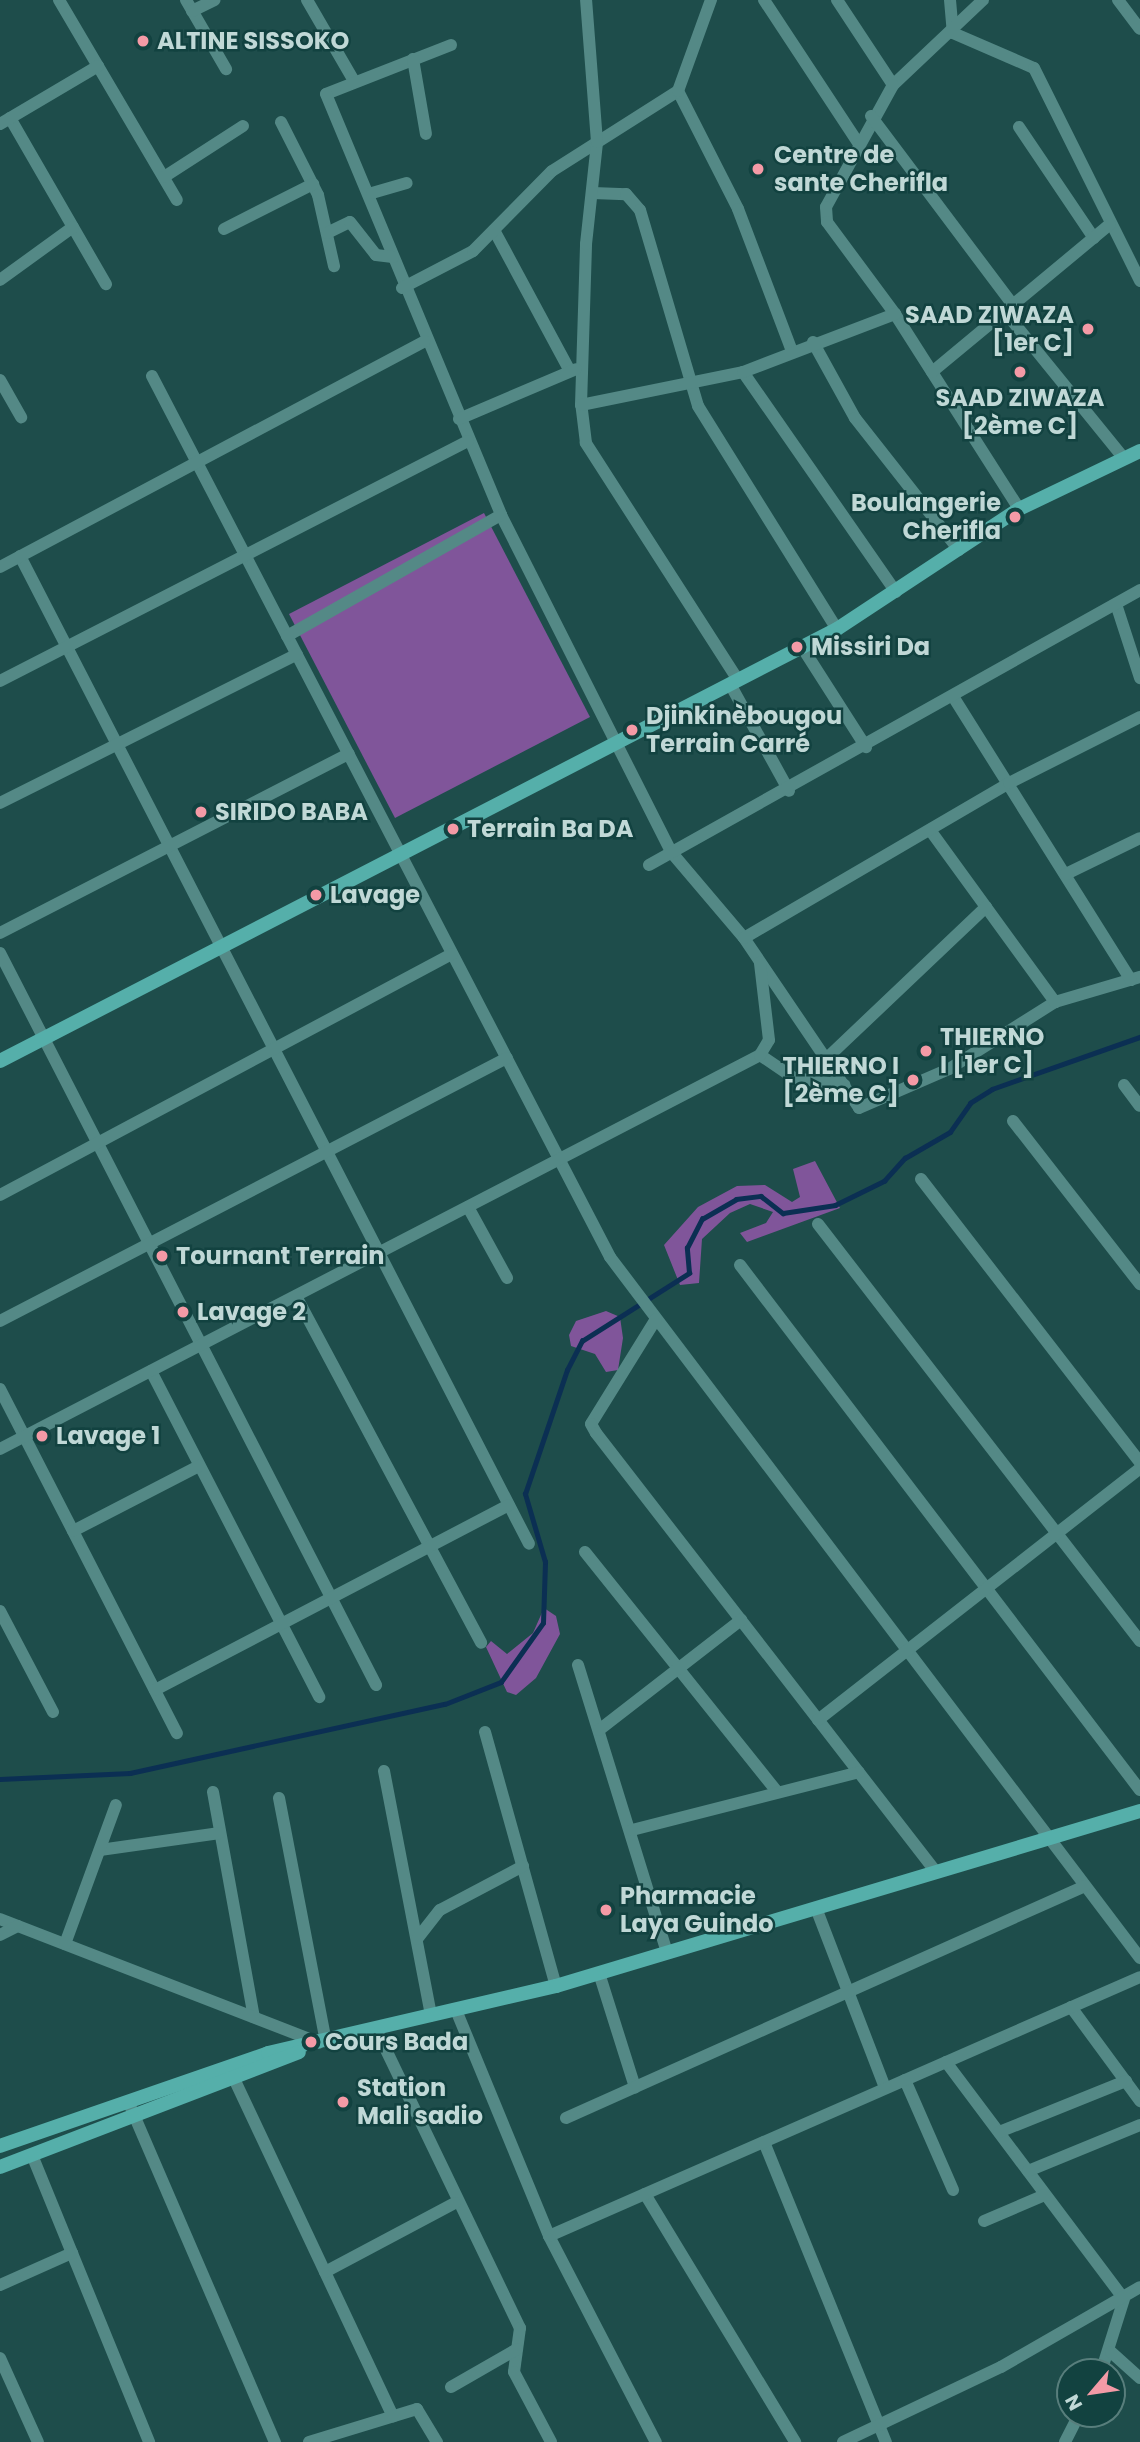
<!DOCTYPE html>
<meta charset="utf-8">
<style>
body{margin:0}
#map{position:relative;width:1140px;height:2442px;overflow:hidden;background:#1e4d4b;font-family:Poppins,sans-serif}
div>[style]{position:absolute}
.green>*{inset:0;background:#80559a}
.stream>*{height:4.5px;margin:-2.25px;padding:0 2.25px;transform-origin:2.25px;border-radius:2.25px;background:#0b2f53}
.street>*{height:12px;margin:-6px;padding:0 6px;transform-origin:6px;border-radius:6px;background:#548986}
.secondary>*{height:14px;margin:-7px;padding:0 7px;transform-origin:7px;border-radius:7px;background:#55afaa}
.dots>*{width:19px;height:19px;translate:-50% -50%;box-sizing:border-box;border:4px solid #124240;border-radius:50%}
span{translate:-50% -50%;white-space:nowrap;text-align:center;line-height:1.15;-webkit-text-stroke:5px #124240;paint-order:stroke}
.poi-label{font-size:24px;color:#c0d8d6;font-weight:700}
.left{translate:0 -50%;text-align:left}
.right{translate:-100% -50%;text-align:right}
.north{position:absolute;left:1056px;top:2358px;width:70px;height:70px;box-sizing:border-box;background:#124240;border:2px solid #587e7c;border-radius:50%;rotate:241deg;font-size:19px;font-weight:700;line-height:28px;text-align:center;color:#c0d8d6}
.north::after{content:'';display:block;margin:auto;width:24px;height:32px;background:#f49aa6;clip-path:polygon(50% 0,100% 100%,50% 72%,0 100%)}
</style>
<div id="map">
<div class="green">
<i style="clip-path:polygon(484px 513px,590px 717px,395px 818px,289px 614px)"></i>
<i style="clip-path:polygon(815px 1161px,840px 1208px,747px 1242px,740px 1233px,766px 1223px,773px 1212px,750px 1204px,730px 1213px,702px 1239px,699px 1283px,680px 1285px,664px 1245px,698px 1207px,737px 1186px,765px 1185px,792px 1202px,800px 1197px,793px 1169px)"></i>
<i style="clip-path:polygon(606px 1311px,620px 1317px,623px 1338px,618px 1370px,606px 1372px,595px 1354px,571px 1346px,569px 1335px,576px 1321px)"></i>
<i style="clip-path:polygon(544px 1608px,556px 1616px,560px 1634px,536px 1678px,516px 1695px,507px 1692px,486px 1647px,491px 1641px,507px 1654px,533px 1633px)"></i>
</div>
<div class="stream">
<i style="left:0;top:1779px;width:130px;rotate:-2.6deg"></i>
<i style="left:130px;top:1773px;width:322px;rotate:-12.4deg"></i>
<i style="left:445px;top:1704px;width:60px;rotate:-21.4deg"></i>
<i style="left:501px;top:1682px;width:72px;rotate:-54.6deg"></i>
<i style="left:543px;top:1623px;width:61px;rotate:-88.1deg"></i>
<i style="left:545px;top:1562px;width:71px;rotate:-106.4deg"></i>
<i style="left:525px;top:1494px;width:131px;rotate:-71.3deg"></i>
<i style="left:567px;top:1370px;width:33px;rotate:-63deg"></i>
<i style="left:582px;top:1341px;width:127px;rotate:-32.4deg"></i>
<i style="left:689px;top:1273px;width:25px;rotate:-95deg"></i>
<i style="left:687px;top:1248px;width:33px;rotate:-63deg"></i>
<i style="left:702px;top:1219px;width:39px;rotate:-30deg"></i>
<i style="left:736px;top:1199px;width:25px;rotate:-7deg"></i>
<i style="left:761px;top:1196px;width:28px;rotate:38deg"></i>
<i style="left:783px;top:1213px;width:53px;rotate:-8.7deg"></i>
<i style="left:835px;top:1205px;width:55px;rotate:-26.1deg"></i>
<i style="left:884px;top:1181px;width:31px;rotate:-48deg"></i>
<i style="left:905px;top:1158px;width:52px;rotate:-30deg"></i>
<i style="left:950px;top:1132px;width:35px;rotate:-55deg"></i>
<i style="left:970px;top:1103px;width:26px;rotate:-32deg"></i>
<i style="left:992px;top:1089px;width:157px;rotate:-19.4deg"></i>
</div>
<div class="street">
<i style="left:59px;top:0;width:232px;rotate:59.5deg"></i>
<i style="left:186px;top:0;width:80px;rotate:59.9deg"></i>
<i style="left:307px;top:0;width:94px;rotate:59.9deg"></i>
<i style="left:764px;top:0;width:173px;rotate:56.6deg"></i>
<i style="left:837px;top:0;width:102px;rotate:56.6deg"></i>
<i style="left:950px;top:0;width:33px;rotate:85deg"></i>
<i style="left:953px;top:33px;width:88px;rotate:23.4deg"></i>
<i style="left:1034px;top:68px;width:238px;rotate:63.5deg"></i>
<i style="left:983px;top:0;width:124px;rotate:136.6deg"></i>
<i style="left:893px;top:85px;width:139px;rotate:118.8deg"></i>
<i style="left:826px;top:207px;width:15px;rotate:86deg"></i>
<i style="left:827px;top:222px;width:114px;rotate:53.5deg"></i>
<i style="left:895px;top:314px;width:231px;rotate:57.5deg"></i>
<i style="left:1118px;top:0;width:36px;rotate:53deg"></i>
<i style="left:192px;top:11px;width:25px;rotate:-26deg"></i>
<i style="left:451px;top:45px;width:134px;rotate:158.6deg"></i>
<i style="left:326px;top:94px;width:456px;rotate:67.4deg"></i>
<i style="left:501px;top:515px;width:379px;rotate:63.2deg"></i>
<i style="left:672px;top:853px;width:111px;rotate:49.7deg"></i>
<i style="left:744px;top:938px;width:205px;rotate:55.9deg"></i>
<i style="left:859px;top:1108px;width:98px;rotate:-23.4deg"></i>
<i style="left:949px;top:1069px;width:125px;rotate:-32.3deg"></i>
<i style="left:1055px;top:1002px;width:89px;rotate:-16.4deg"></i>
<i style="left:413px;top:59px;width:76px;rotate:80.2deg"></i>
<i style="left:678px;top:91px;width:132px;rotate:63deg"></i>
<i style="left:738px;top:209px;width:152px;rotate:69.2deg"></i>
<i style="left:871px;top:116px;width:236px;rotate:53.1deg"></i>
<i style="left:10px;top:118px;width:192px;rotate:60deg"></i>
<i style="left:281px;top:122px;width:82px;rotate:63.1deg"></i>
<i style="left:318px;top:195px;width:73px;rotate:77.3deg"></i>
<i style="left:0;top:124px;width:114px;rotate:-30.6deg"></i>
<i style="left:1019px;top:127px;width:134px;rotate:56deg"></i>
<i style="left:164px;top:177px;width:94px;rotate:-32.8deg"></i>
<i style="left:372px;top:193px;width:36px;rotate:-16deg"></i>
<i style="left:593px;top:193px;width:33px;rotate:2deg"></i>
<i style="left:626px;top:194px;width:21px;rotate:49deg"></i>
<i style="left:640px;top:210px;width:204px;rotate:73.5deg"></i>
<i style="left:698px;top:406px;width:263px;rotate:58.1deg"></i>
<i style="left:224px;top:229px;width:100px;rotate:-26.8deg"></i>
<i style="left:494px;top:230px;width:160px;rotate:61.7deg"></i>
<i style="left:327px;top:233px;width:25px;rotate:-26deg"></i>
<i style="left:350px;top:222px;width:42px;rotate:51.8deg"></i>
<i style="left:376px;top:255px;width:17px;rotate:7deg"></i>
<i style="left:0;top:280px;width:90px;rotate:-36deg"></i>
<i style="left:402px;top:288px;width:80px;rotate:-27.5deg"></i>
<i style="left:473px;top:251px;width:112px;rotate:-45.4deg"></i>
<i style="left:552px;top:171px;width:149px;rotate:-32.4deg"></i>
<i style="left:678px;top:91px;width:97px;rotate:-70.1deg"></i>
<i style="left:1005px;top:312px;width:186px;rotate:50.9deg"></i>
<i style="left:813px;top:342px;width:87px;rotate:61.1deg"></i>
<i style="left:855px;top:418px;width:168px;rotate:51.8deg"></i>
<i style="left:743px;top:372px;width:268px;rotate:55.2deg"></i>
<i style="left:932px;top:372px;width:231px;rotate:-39.7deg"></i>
<i style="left:152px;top:376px;width:993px;rotate:62.53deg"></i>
<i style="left:610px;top:1257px;width:879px;rotate:52.91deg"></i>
<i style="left:0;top:380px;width:43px;rotate:60.4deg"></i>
<i style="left:581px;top:405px;width:161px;rotate:-88.2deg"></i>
<i style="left:586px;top:244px;width:103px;rotate:-83.8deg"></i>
<i style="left:597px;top:142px;width:142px;rotate:-94.4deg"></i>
<i style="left:459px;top:419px;width:127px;rotate:-23.1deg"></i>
<i style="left:20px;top:556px;width:1111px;rotate:62.74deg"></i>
<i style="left:0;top:567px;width:481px;rotate:-28deg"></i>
<i style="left:1116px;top:604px;width:78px;rotate:72deg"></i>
<i style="left:287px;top:636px;width:246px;rotate:-29.5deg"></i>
<i style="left:802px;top:647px;width:119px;rotate:57.4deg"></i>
<i style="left:738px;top:680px;width:282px;rotate:-122.7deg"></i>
<i style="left:586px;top:443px;width:38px;rotate:-97deg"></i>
<i style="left:581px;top:405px;width:165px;rotate:-11.5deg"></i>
<i style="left:743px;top:372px;width:163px;rotate:-20.9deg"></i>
<i style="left:0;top:681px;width:526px;rotate:-27.15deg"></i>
<i style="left:730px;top:684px;width:122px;rotate:61.1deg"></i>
<i style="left:954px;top:698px;width:333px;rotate:57.9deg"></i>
<i style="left:0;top:803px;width:332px;rotate:-26.6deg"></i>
<i style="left:930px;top:830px;width:213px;rotate:54deg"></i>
<i style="left:649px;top:865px;width:563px;rotate:-29.25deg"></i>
<i style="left:1066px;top:874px;width:82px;rotate:-25.9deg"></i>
<i style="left:0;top:933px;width:392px;rotate:-27.2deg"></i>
<i style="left:744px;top:938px;width:307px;rotate:-30.3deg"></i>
<i style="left:1009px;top:783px;width:147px;rotate:-26.7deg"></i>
<i style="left:0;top:953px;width:823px;rotate:62.81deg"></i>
<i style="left:760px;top:1055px;width:41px;rotate:34.1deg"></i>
<i style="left:794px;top:1078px;width:51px;rotate:7.8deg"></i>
<i style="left:828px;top:1057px;width:218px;rotate:-43.5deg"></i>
<i style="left:1124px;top:1085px;width:26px;rotate:53deg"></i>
<i style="left:1013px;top:1121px;width:207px;rotate:52.1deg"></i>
<i style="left:921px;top:1179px;width:358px;rotate:52.3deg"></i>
<i style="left:0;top:1195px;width:512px;rotate:-28.07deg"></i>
<i style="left:468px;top:1207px;width:81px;rotate:61.2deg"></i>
<i style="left:818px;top:1224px;width:527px;rotate:52.33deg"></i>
<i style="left:740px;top:1265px;width:660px;rotate:52.7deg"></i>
<i style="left:296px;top:1296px;width:393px;rotate:61.9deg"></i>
<i style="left:656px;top:1319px;width:123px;rotate:121.8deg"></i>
<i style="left:591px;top:1424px;width:10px;rotate:61deg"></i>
<i style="left:596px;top:1433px;width:555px;rotate:52.24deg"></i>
<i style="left:0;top:1321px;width:571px;rotate:-27.42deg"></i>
<i style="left:151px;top:1371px;width:367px;rotate:62.7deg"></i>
<i style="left:0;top:1389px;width:387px;rotate:62.8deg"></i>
<i style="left:0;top:1449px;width:856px;rotate:-27.4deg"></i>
<i style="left:760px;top:1055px;width:17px;rotate:-59deg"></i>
<i style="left:769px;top:1040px;width:78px;rotate:-96.7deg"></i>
<i style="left:73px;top:1531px;width:142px;rotate:-27.3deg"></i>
<i style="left:585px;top:1552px;width:307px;rotate:51.3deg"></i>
<i style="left:0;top:1611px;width:114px;rotate:62.3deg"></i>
<i style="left:578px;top:1665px;width:301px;rotate:72.8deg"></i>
<i style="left:155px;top:1690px;width:399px;rotate:-27.6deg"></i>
<i style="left:818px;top:1720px;width:409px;rotate:-38deg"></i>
<i style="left:599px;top:1730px;width:180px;rotate:-37.8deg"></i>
<i style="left:485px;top:1732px;width:264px;rotate:74.4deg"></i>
<i style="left:384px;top:1771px;width:249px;rotate:79.1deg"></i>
<i style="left:213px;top:1792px;width:229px;rotate:79.7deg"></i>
<i style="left:279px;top:1798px;width:248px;rotate:79.1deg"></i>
<i style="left:632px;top:1830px;width:234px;rotate:-14.3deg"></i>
<i style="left:100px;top:1850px;width:121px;rotate:-8.1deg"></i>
<i style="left:816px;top:1908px;width:193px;rotate:69deg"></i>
<i style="left:0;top:1919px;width:342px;rotate:21.2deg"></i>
<i style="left:0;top:1935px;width:20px;rotate:-27deg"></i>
<i style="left:417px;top:1939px;width:37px;rotate:-52deg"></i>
<i style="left:440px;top:1910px;width:94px;rotate:-27.9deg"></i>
<i style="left:65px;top:1944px;width:148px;rotate:-69.9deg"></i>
<i style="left:599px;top:1973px;width:120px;rotate:72.5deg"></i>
<i style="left:1071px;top:2007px;width:117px;rotate:53.7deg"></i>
<i style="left:456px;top:2010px;width:244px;rotate:67.6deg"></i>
<i style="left:549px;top:2236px;width:232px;rotate:62.6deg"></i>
<i style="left:376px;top:2029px;width:332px;rotate:64.3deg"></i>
<i style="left:520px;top:2328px;width:44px;rotate:97.8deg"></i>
<i style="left:514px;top:2372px;width:79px;rotate:62.1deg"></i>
<i style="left:946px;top:2062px;width:296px;rotate:53.1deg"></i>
<i style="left:1124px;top:2299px;width:77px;rotate:107.5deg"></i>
<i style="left:229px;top:2068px;width:385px;rotate:64.8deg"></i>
<i style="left:905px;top:2080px;width:120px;rotate:66.4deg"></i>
<i style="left:131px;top:2108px;width:364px;rotate:66.7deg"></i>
<i style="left:566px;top:2118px;width:568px;rotate:-24.09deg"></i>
<i style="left:999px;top:2132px;width:137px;rotate:-21.9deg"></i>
<i style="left:764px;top:2142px;width:324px;rotate:67.9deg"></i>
<i style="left:32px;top:2155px;width:310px;rotate:67.8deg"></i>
<i style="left:1028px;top:2171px;width:121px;rotate:-22.3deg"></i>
<i style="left:645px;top:2194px;width:290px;rotate:58.8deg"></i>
<i style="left:984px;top:2221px;width:66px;rotate:-23.1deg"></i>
<i style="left:549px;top:2236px;width:645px;rotate:-23.66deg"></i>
<i style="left:325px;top:2272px;width:147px;rotate:-28deg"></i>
<i style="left:0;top:2285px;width:79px;rotate:-24deg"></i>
<i style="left:1111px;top:2352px;width:39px;rotate:42deg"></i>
<i style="left:0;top:2358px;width:92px;rotate:65.7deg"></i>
<i style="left:451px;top:2387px;width:76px;rotate:-29.9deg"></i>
<i style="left:309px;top:2442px;width:113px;rotate:-17deg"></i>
<i style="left:417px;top:2409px;width:39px;rotate:59deg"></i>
<i style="left:843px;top:2442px;width:175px;rotate:-25.4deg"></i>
<i style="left:1001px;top:2367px;width:160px;rotate:-29.9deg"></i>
<i style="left:1065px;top:2442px;width:31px;rotate:-63deg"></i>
</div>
<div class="secondary">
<i style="left:0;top:1061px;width:942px;rotate:-27.3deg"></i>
<i style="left:837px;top:629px;width:218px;rotate:-33.4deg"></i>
<i style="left:1019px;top:509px;width:134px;rotate:-25.6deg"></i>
<i style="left:0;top:2146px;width:284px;rotate:-19.1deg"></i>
<i style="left:268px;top:2053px;width:296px;rotate:-13.1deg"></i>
<i style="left:556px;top:1986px;width:610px;rotate:-16.68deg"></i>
<i style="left:0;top:2167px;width:320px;rotate:-21deg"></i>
</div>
<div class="dots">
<i style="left:143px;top:41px;background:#f49aa6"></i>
<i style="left:758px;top:169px;background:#f49aa6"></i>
<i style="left:1088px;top:329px;background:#f49aa6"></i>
<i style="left:1020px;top:372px;background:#f49aa6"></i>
<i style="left:1015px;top:517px;background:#f49aa6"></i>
<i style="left:797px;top:647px;background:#f49aa6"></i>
<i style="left:632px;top:730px;background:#f49aa6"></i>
<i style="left:201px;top:812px;background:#f49aa6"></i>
<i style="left:453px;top:829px;background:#f49aa6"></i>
<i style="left:316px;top:895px;background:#f49aa6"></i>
<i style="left:926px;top:1051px;background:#f49aa6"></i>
<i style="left:913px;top:1080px;background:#f49aa6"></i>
<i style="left:162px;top:1256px;background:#f49aa6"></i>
<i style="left:183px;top:1312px;background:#f49aa6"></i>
<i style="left:42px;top:1436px;background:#f49aa6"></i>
<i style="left:606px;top:1910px;background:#f49aa6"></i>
<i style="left:311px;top:2042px;background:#f49aa6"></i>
<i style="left:343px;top:2102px;background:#f49aa6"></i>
</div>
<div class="poi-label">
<span class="left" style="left:157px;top:41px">ALTINE SISSOKO</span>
<span class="left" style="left:774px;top:169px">Centre de<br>sante Cherifla</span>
<span class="right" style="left:1074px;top:329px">SAAD ZIWAZA<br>[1er C]</span>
<span style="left:1020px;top:412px">SAAD ZIWAZA<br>[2ème C]</span>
<span class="right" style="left:1001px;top:517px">Boulangerie<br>Cherifla</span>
<span class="left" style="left:811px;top:647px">Missiri Da</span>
<span class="left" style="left:646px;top:730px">Djinkinèbougou<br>Terrain Carré</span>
<span class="left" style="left:215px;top:812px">SIRIDO BABA</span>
<span class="left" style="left:467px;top:829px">Terrain Ba DA</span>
<span class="left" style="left:330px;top:895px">Lavage</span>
<span class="left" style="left:940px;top:1051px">THIERNO<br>I [1er C]</span>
<span class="right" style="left:899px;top:1080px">THIERNO I<br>[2ème C]</span>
<span class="left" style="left:176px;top:1256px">Tournant Terrain</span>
<span class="left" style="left:197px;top:1312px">Lavage 2</span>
<span class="left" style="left:56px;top:1436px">Lavage 1</span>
<span class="left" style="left:620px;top:1910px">Pharmacie<br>Laya Guindo</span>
<span class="left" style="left:325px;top:2042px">Cours Bada</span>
<span class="left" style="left:357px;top:2102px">Station<br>Mali sadio</span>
</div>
<div class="north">N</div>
</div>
